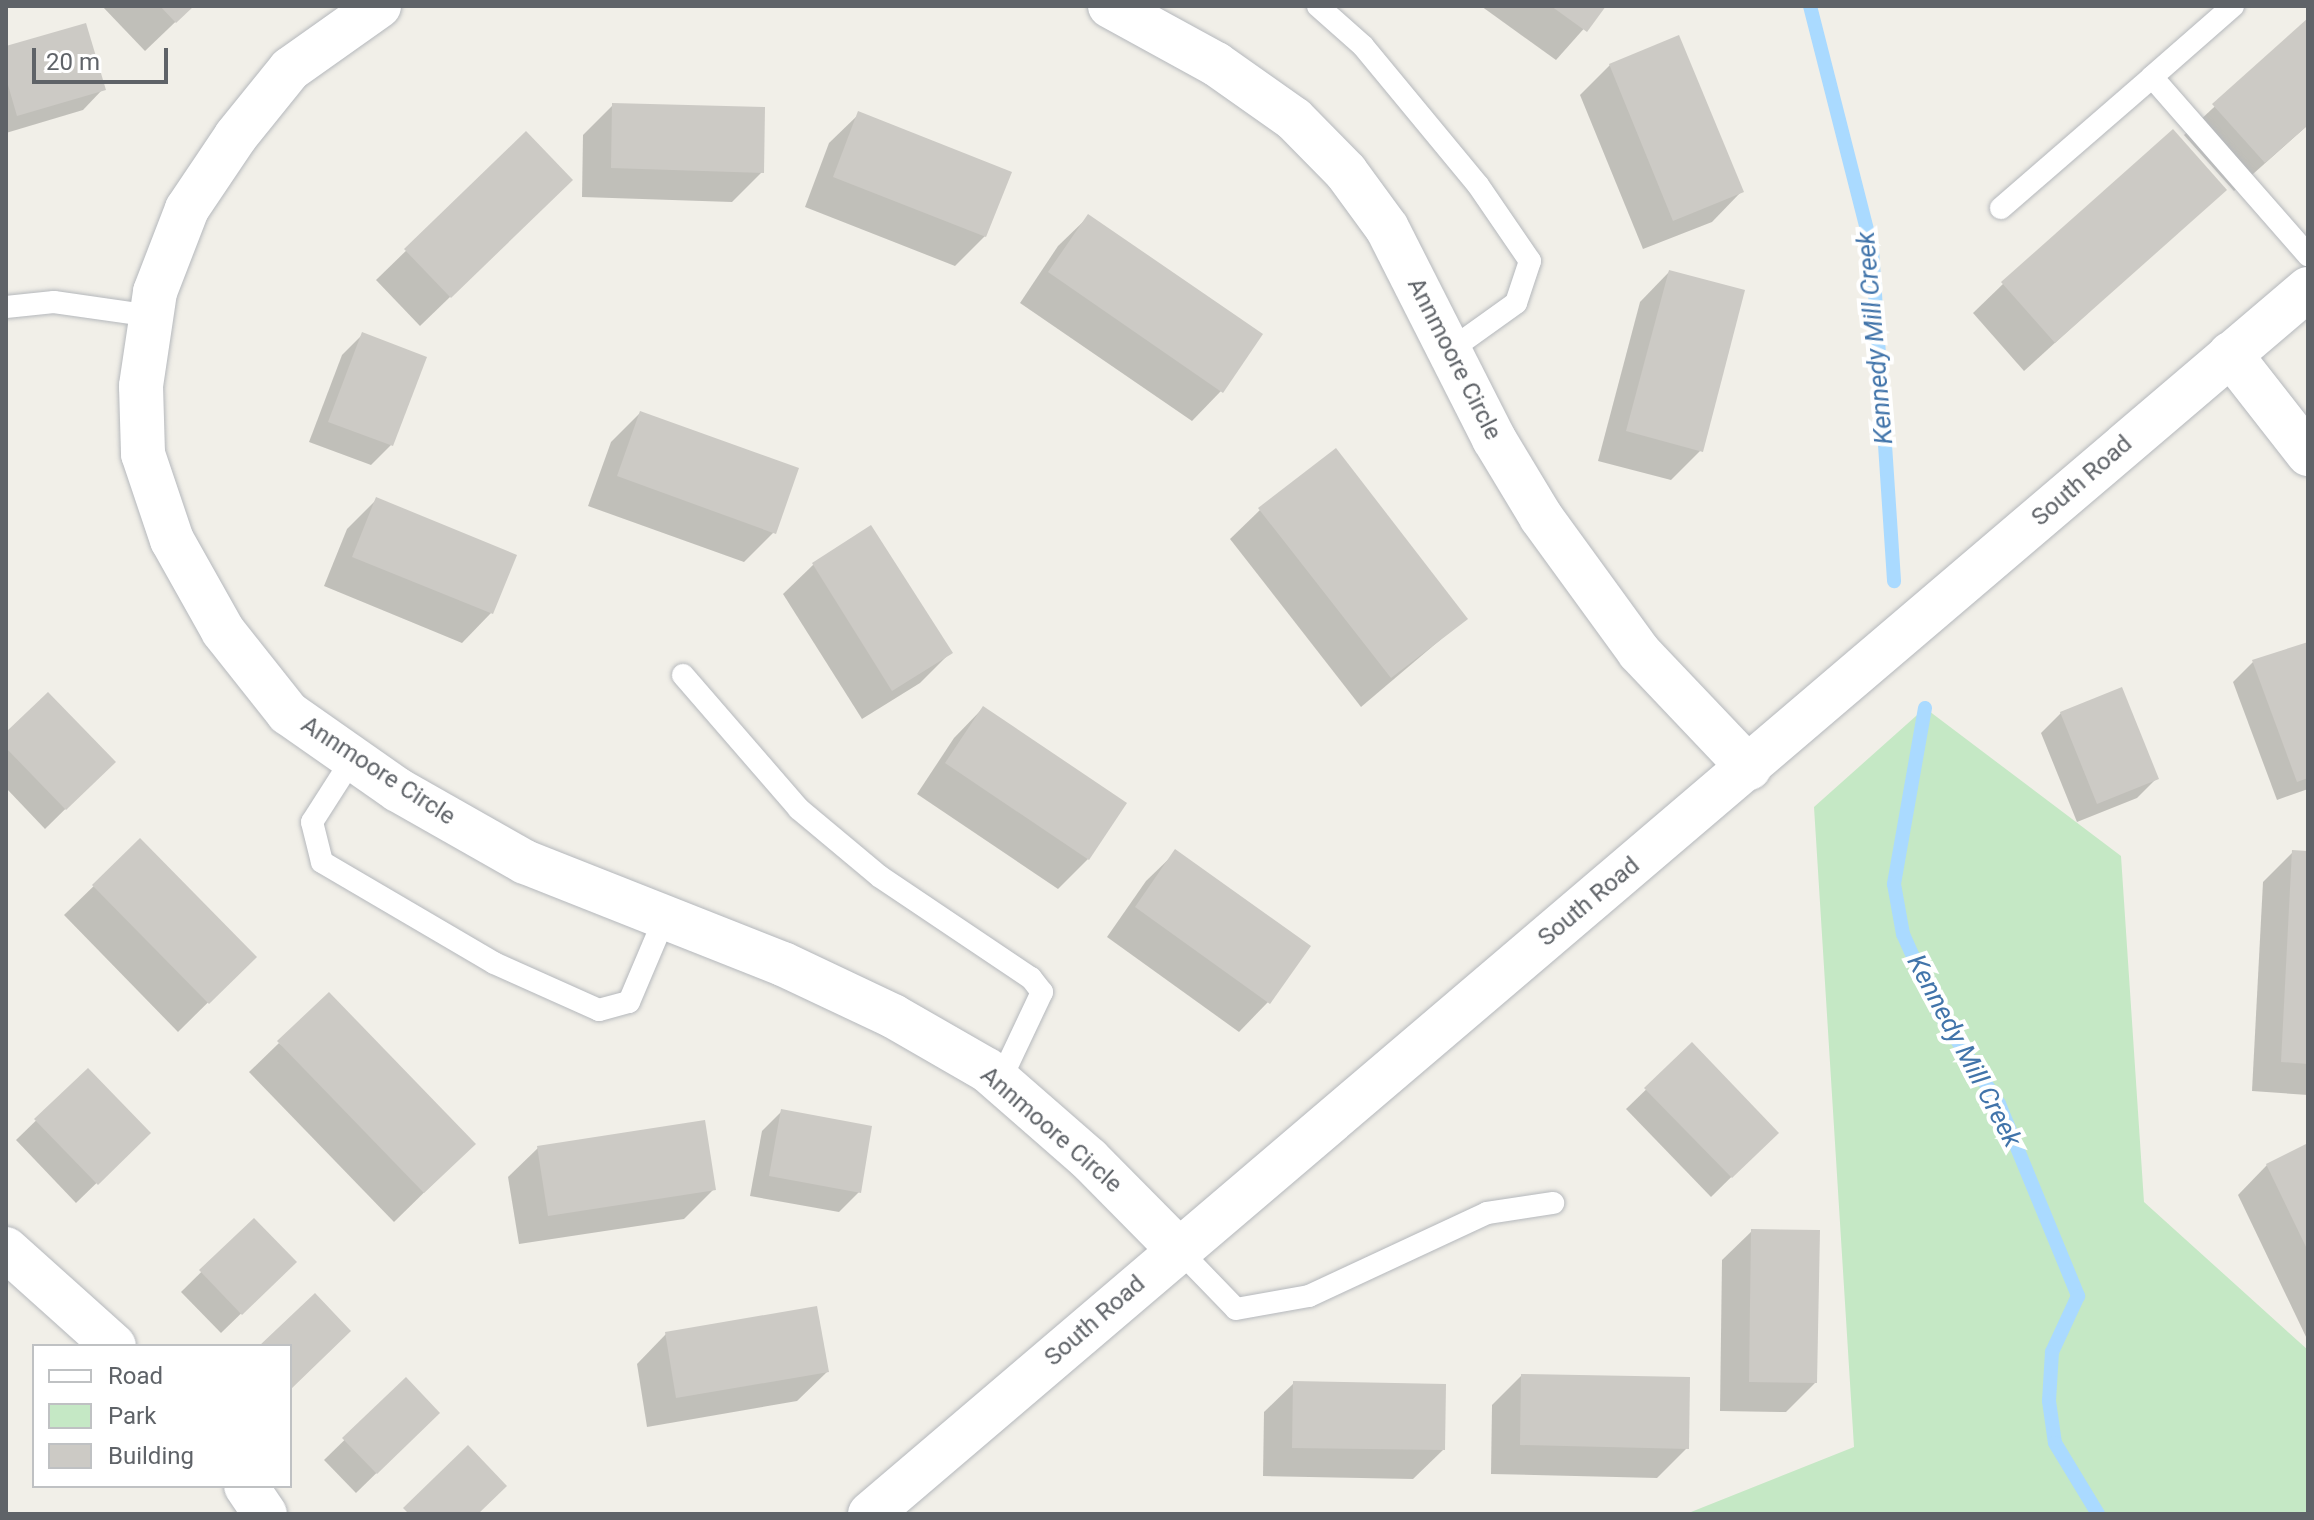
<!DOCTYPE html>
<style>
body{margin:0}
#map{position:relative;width:2314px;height:1520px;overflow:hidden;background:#f1efe8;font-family:Roboto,sans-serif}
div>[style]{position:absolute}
.green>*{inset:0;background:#c5e8c5}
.shadow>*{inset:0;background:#0003}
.stream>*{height:14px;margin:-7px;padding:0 7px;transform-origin:7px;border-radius:7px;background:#aadaff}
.building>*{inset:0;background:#cccac5}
.roads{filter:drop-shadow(0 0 2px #b5b8bc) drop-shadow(0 0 2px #b5b8bc)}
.service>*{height:22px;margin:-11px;padding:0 11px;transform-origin:11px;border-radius:11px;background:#fff}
.minor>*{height:44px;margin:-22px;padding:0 22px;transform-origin:22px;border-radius:22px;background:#fff}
.tertiary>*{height:44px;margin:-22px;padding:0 22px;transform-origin:22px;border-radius:22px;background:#fff}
span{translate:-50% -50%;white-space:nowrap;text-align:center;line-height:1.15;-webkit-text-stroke:8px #fff;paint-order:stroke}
.street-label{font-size:24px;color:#5f6368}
.water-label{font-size:26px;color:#4174aa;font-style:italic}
.frame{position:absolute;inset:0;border:8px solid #5f6368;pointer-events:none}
.legend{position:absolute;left:32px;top:1344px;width:260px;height:144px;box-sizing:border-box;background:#fff;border:2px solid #bfc1c3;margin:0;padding:10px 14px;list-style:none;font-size:24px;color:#5f6368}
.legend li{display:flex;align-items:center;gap:16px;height:40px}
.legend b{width:40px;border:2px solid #bfc1c3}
.scale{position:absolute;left:32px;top:48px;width:136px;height:36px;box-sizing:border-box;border:4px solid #5f6368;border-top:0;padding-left:10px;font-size:24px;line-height:28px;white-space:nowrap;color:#5f6368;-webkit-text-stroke:6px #fff;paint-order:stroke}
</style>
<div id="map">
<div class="green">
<i style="clip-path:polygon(1925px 708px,2121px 856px,2144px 1202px,2308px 1350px,2308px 1514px,1686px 1514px,1854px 1447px,1814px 807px)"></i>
</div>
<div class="shadow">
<i style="clip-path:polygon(102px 6px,192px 6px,145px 51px)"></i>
<i style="clip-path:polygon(1481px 6px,1604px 6px,1556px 60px)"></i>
<i style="clip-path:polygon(2308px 20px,2308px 125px,2234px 191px,2184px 135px)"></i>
<i style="clip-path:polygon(6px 48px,103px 89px,83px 110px,6px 133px)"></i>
<i style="clip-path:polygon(1610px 65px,1741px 192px,1712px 222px,1643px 249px,1580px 95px)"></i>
<i style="clip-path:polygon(613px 105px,762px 172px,732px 202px,582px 197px,583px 135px)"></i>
<i style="clip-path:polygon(859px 114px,985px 236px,955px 266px,805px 207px,829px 143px)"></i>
<i style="clip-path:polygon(526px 134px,541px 209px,420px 326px,376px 280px)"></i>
<i style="clip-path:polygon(2224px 189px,2024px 371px,1973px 313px,2003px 284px)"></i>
<i style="clip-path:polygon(1088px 217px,1221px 391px,1192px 421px,1020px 303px,1058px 246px)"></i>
<i style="clip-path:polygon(1669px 272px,1701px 450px,1671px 480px,1598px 461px,1640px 302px)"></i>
<i style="clip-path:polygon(362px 335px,391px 445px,371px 465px,309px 442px,342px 355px)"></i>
<i style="clip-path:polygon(640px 413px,774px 532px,744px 562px,588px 506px,611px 442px)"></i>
<i style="clip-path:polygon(377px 499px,491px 613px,462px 643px,324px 586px,347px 529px)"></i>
<i style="clip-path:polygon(1260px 510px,1466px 618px,1361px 707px,1230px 539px)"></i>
<i style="clip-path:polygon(870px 528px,950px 653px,920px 683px,862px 719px,783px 594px,813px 565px)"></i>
<i style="clip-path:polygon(2308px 644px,2308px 789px,2277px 800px,2233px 682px,2253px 662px)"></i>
<i style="clip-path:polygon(983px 708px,1125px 803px,1088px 859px,1058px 889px,917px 794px,954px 738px)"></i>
<i style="clip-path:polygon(2061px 713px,2157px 778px,2137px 798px,2077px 822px,2041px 733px)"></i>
<i style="clip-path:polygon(6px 735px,113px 762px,45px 829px,6px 788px)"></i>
<i style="clip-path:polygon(140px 841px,254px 957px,178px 1032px,64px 915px)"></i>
<i style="clip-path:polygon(1176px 852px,1268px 1002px,1239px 1032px,1107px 937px,1146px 881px)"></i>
<i style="clip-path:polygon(2293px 852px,2308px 853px,2308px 1095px,2252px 1091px,2263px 882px)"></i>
<i style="clip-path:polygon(279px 1043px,444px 1173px,394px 1222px,249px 1072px)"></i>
<i style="clip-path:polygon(1692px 1045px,1776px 1133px,1711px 1197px,1626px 1109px)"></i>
<i style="clip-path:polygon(88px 1070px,148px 1133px,76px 1203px,16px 1140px)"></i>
<i style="clip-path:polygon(782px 1111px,859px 1192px,839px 1212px,750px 1196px,762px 1131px)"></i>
<i style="clip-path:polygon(2308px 1146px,2308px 1341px,2238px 1195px,2267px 1165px)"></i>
<i style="clip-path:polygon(538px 1148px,714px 1189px,684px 1219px,519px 1244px,508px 1177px)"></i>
<i style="clip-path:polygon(254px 1220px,294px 1262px,221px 1333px,181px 1292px)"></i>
<i style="clip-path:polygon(1752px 1231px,1816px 1382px,1786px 1412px,1720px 1411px,1722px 1260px)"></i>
<i style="clip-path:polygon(666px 1334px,827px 1372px,797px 1401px,647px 1427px,637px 1364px)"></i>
<i style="clip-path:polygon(1521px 1376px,1687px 1448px,1657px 1478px,1491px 1474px,1492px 1405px)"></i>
<i style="clip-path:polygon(406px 1380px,438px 1413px,356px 1493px,324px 1460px)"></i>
<i style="clip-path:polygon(1294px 1383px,1443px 1450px,1413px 1479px,1263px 1476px,1264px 1412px)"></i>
</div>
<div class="stream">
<i style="left:1810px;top:6px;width:251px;rotate:75.7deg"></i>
<i style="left:1872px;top:249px;width:333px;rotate:86.2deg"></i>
<i style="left:1925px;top:708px;width:179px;rotate:100deg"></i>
<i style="left:1894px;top:884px;width:51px;rotate:79.8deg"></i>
<i style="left:1903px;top:934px;width:81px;rotate:66deg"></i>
<i style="left:1936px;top:1008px;width:115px;rotate:56.7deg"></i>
<i style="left:1999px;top:1104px;width:208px;rotate:67.6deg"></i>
<i style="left:2078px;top:1296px;width:62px;rotate:114.9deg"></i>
<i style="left:2052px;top:1352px;width:49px;rotate:93.5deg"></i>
<i style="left:2049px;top:1401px;width:42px;rotate:81.9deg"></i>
<i style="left:2055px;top:1443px;width:83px;rotate:58.8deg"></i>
</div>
<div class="building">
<i style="clip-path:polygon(160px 6px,194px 6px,176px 23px)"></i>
<i style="clip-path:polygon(1551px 6px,1606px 6px,1587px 32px)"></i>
<i style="clip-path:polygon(2308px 18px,2308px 125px,2265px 163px,2212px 104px)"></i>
<i style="clip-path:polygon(86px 23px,106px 90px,17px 116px,6px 78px,6px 46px)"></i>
<i style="clip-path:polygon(1679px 35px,1744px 192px,1673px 221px,1609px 64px)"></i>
<i style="clip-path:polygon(612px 103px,765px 107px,764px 173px,611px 168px)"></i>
<i style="clip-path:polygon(858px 111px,1012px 172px,986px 237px,833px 177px)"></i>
<i style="clip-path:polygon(2173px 129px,2227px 190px,2055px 343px,2001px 282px)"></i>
<i style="clip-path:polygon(526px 131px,573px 180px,451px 298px,404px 249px)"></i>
<i style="clip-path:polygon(1088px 214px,1263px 334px,1223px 393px,1048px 272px)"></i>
<i style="clip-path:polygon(1669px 270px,1745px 290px,1703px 452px,1626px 431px)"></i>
<i style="clip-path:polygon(362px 332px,427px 357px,393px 446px,328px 422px)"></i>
<i style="clip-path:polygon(640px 411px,799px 468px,776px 534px,617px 476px)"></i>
<i style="clip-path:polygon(1336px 448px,1468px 619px,1391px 678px,1258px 508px)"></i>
<i style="clip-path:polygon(376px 497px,517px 555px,493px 614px,352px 557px)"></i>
<i style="clip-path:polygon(871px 525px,953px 653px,892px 691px,812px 563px)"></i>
<i style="clip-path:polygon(2308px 642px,2308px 778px,2297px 782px,2252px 660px)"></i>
<i style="clip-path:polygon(2122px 687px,2159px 779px,2097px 804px,2060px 712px)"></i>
<i style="clip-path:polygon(48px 692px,116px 762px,66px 810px,6px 748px,6px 732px)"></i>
<i style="clip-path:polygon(983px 706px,1127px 803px,1089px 860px,945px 763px)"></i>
<i style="clip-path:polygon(140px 838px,257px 957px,209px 1004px,92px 885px)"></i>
<i style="clip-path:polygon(1175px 849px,1311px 946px,1270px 1004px,1135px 907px)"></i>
<i style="clip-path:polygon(2292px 850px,2308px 851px,2308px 1064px,2281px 1062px)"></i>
<i style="clip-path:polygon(329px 992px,476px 1144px,424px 1193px,277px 1041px)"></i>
<i style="clip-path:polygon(1692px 1042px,1779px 1133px,1732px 1178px,1644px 1088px)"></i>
<i style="clip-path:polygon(88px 1068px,151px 1133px,98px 1185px,34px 1119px)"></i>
<i style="clip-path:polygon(781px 1109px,872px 1126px,861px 1193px,769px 1176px)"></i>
<i style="clip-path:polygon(705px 1120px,716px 1190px,548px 1216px,537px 1146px)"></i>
<i style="clip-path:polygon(2308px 1143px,2308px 1251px,2266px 1164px)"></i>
<i style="clip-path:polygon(254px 1218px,297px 1262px,242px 1315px,199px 1270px)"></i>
<i style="clip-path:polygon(1751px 1229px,1820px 1230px,1817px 1383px,1749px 1382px)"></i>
<i style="clip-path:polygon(315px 1293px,351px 1331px,290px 1390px,290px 1346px,259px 1346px)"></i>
<i style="clip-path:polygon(817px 1306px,829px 1372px,676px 1398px,665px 1332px)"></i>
<i style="clip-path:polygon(1521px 1374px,1690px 1377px,1689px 1449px,1520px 1445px)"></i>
<i style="clip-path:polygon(406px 1377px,440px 1413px,377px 1474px,342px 1438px)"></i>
<i style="clip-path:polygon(1293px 1381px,1446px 1384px,1445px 1450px,1292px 1448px)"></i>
<i style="clip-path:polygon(468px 1445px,507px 1486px,478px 1514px,409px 1514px,403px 1508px)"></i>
</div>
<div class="roads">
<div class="service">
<i style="left:1318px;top:6px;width:60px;rotate:41.6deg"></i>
<i style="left:1363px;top:46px;width:180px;rotate:50.4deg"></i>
<i style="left:1478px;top:185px;width:92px;rotate:55.6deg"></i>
<i style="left:1530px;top:261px;width:44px;rotate:108.4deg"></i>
<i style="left:1516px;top:303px;width:82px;rotate:144.4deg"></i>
<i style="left:2233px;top:6px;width:108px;rotate:138.8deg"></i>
<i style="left:2152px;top:77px;width:237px;rotate:48.8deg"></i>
<i style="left:2001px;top:208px;width:200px;rotate:-40.9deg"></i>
<i style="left:6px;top:307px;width:48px;rotate:-5.9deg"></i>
<i style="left:54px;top:302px;width:98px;rotate:8.2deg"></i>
<i style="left:683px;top:675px;width:177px;rotate:49.1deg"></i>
<i style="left:799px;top:809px;width:104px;rotate:39.9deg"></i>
<i style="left:879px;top:876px;width:183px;rotate:33.9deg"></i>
<i style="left:1031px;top:978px;width:18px;rotate:52deg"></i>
<i style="left:1042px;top:992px;width:98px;rotate:115.3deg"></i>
<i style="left:353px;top:758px;width:76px;rotate:122.6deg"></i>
<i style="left:312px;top:822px;width:41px;rotate:76deg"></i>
<i style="left:322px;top:862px;width:199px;rotate:30.4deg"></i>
<i style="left:494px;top:963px;width:115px;rotate:24.1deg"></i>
<i style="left:599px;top:1010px;width:31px;rotate:-15deg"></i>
<i style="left:629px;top:1002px;width:92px;rotate:-67deg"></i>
<i style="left:1178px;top:1249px;width:83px;rotate:46deg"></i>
<i style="left:1236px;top:1309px;width:74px;rotate:-10.1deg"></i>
<i style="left:1309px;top:1296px;width:196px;rotate:-25deg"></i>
<i style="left:1487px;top:1213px;width:67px;rotate:-8.6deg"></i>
</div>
<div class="minor">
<i style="left:379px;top:6px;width:109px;rotate:144.7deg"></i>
<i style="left:290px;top:69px;width:86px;rotate:128.9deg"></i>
<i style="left:236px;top:136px;width:88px;rotate:123.9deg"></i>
<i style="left:187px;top:209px;width:89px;rotate:111.1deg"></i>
<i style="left:155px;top:292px;width:95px;rotate:98.5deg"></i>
<i style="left:141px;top:386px;width:68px;rotate:88.3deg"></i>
<i style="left:143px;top:454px;width:91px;rotate:71.4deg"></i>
<i style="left:172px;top:540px;width:104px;rotate:60.7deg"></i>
<i style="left:223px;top:631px;width:105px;rotate:51.6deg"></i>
<i style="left:288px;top:713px;width:134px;rotate:35deg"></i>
<i style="left:398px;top:790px;width:146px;rotate:29.6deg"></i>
<i style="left:525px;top:862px;width:277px;rotate:21.6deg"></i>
<i style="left:783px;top:964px;width:122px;rotate:25.3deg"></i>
<i style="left:893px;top:1016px;width:108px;rotate:29.9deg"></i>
<i style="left:987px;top:1070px;width:135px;rotate:41.1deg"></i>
<i style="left:1089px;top:1159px;width:127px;rotate:45.3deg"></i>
<i style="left:1110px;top:6px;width:121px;rotate:28.7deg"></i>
<i style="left:1216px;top:64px;width:95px;rotate:35.2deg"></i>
<i style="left:1294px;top:119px;width:74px;rotate:45.5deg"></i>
<i style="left:1346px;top:172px;width:69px;rotate:53.8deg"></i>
<i style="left:1387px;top:228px;width:237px;rotate:63.1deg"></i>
<i style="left:1494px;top:439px;width:91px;rotate:58.9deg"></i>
<i style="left:1541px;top:517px;width:167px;rotate:54deg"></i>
<i style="left:1639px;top:652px;width:160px;rotate:46.5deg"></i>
<i style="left:2230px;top:354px;width:127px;rotate:52deg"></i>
<i style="left:6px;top:1249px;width:145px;rotate:41.9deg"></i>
<i style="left:246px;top:1486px;width:34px;rotate:56deg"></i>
</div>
<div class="tertiary">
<i style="left:870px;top:1514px;width:1889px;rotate:-40.43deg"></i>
</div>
</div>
<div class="street-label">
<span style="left:1454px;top:359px;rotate:63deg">Annmoore Circle</span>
<span style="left:2082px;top:481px;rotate:-41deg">South Road</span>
<span style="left:378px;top:771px;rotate:33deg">Annmoore Circle</span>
<span style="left:1589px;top:902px;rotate:-40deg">South Road</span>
<span style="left:1051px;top:1130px;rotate:41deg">Annmoore Circle</span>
<span style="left:1095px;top:1321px;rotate:-41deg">South Road</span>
</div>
<div class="water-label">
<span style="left:1875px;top:338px;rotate:-95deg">Kennedy Mill Creek</span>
<span style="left:1964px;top:1051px;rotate:62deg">Kennedy Mill Creek</span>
</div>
<div class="frame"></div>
<ul class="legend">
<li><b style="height:10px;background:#fff"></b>Road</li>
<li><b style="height:22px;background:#c5e8c5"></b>Park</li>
<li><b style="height:22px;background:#cccac5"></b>Building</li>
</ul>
<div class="scale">20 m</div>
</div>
